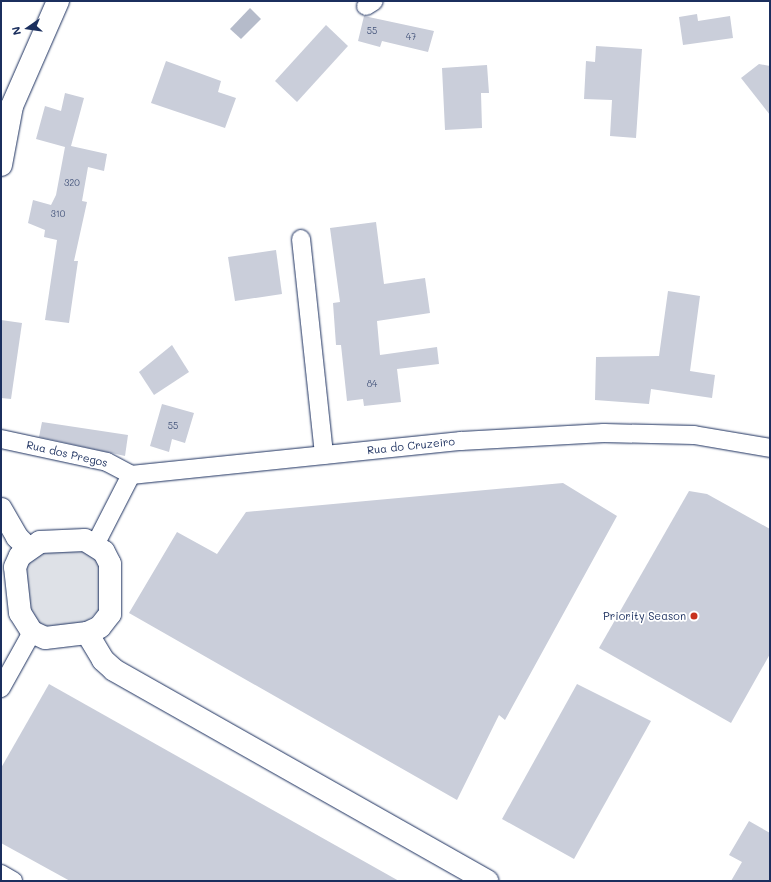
<!DOCTYPE html>
<style>
body{margin:0}
#map{position:relative;width:771px;height:882px;overflow:hidden;background:#fff;font-family:Mali,sans-serif}
div>[style]{position:absolute}
.green>*{inset:0;background:#dee1e7}
.water>*{inset:0;background:#b5bbca}
.building>*{inset:0;background:#caceda}
.roads{filter:drop-shadow(0 0 1px #1b2f5e) drop-shadow(0 0 1px #1b2f5e)}
.street>*{height:18px;margin:-9px;padding:0 9px;transform-origin:9px;border-radius:9px;background:#fff}
.secondary>*{height:22px;margin:-11px;padding:0 11px;transform-origin:11px;border-radius:11px;background:#fff}
.dots>*{width:11px;height:11px;translate:-50% -50%;box-sizing:border-box;border:2px solid #fff;border-radius:50%}
span{translate:-50% -50%;white-space:nowrap;text-align:center;line-height:1.15;-webkit-text-stroke:3.5px #fff;paint-order:stroke}
.number-label{font-size:9px;color:#47577d}
.number-label span{-webkit-text-stroke-width:0}
.street-label{font-size:11px;color:#1b2f5e}
.poi-label{font-size:11px;color:#1b2f5e}
.right{translate:-100% -50%;text-align:right}
.frame{position:absolute;inset:0;border:2px solid #1b2f5e;pointer-events:none}
.north{position:absolute;left:8px;top:8px;width:40px;height:40px;-webkit-text-stroke:3px #fff;paint-order:stroke;rotate:257deg;font-size:11px;font-weight:700;line-height:16px;text-align:center;color:#1b2f5e}
.north::after{content:'';display:block;margin:auto;width:14px;height:18px;background:#1b2f5e;clip-path:polygon(50% 0,100% 100%,50% 72%,0 100%)}
</style>
<div id="map">
<div class="green">
<i style="clip-path:polygon(83px 551px,95px 558px,99px 567px,99px 611px,84px 623px,47px 626px,39px 623px,31px 610px,26px 569px,29px 562px,43px 553px)"></i>
</div>
<div class="water">
<i style="clip-path:polygon(250px 8px,261px 19px,241px 39px,230px 29px)"></i>
</div>
<div class="building">
<i style="clip-path:polygon(697px 14px,698px 21px,730px 16px,733px 38px,683px 45px,679px 17px)"></i>
<i style="clip-path:polygon(364px 16px,434px 31px,428px 52px,382px 41px,380px 47px,358px 41px)"></i>
<i style="clip-path:polygon(326px 25px,348px 46px,297px 102px,275px 81px)"></i>
<i style="clip-path:polygon(596px 46px,642px 49px,636px 138px,610px 136px,612px 100px,584px 99px,586px 61px,595px 62px)"></i>
<i style="clip-path:polygon(166px 61px,221px 81px,218px 92px,236px 98px,225px 128px,151px 103px)"></i>
<i style="clip-path:polygon(759px 64px,770px 66px,770px 115px,741px 78px)"></i>
<i style="clip-path:polygon(487px 65px,489px 93px,481px 93px,482px 128px,445px 130px,442px 68px)"></i>
<i style="clip-path:polygon(65px 93px,84px 98px,71px 146px,107px 154px,104px 171px,88px 167px,82px 201px,87px 202px,74px 261px,78px 261px,69px 323px,45px 320px,57px 240px,44px 237px,45px 230px,28px 223px,33px 200px,51px 205px,56px 195px,65px 147px,36px 139px,45px 106px,61px 111px)"></i>
<i style="clip-path:polygon(376px 222px,384px 284px,425px 278px,430px 313px,377px 321px,380px 355px,437px 347px,439px 364px,397px 369px,401px 402px,364px 406px,363px 399px,347px 401px,341px 345px,336px 345px,333px 303px,340px 302px,330px 228px)"></i>
<i style="clip-path:polygon(276px 250px,282px 294px,235px 301px,228px 257px)"></i>
<i style="clip-path:polygon(668px 291px,700px 296px,690px 371px,715px 375px,712px 398px,651px 389px,649px 404px,595px 400px,596px 357px,659px 356px)"></i>
<i style="clip-path:polygon(1px 320px,22px 323px,11px 399px,1px 398px)"></i>
<i style="clip-path:polygon(172px 345px,189px 372px,154px 395px,139px 372px)"></i>
<i style="clip-path:polygon(162px 404px,194px 413px,185px 443px,172px 439px,169px 452px,150px 446px)"></i>
<i style="clip-path:polygon(42px 422px,128px 435px,125px 456px,39px 437px)"></i>
<i style="clip-path:polygon(563px 483px,617px 516px,505px 720px,499px 715px,457px 800px,129px 613px,177px 532px,217px 554px,246px 512px)"></i>
<i style="clip-path:polygon(689px 491px,707px 494px,770px 529px,770px 654px,731px 723px,599px 648px)"></i>
<i style="clip-path:polygon(49px 684px,399px 881px,70px 881px,1px 843px,1px 768px)"></i>
<i style="clip-path:polygon(577px 684px,651px 721px,574px 859px,502px 819px)"></i>
<i style="clip-path:polygon(749px 821px,770px 833px,770px 881px,731px 881px,742px 862px,729px 855px)"></i>
</div>
<div class="roads">
<div class="street">
<i style="left:366px;top:6px;width:9px;rotate:-32deg"></i>
<i style="left:301px;top:239px;width:217px;rotate:83.9deg"></i>
<i style="left:1px;top:439px;width:108px;rotate:12.2deg"></i>
<i style="left:107px;top:462px;width:27px;rotate:28deg"></i>
<i style="left:95px;top:545px;width:79px;rotate:-62.8deg"></i>
<i style="left:131px;top:475px;width:332px;rotate:-5.9deg"></i>
<i style="left:461px;top:441px;width:143px;rotate:-3.2deg"></i>
<i style="left:604px;top:433px;width:90px;rotate:1.3deg"></i>
<i style="left:694px;top:435px;width:77px;rotate:9.7deg"></i>
<i style="left:1px;top:688px;width:64px;rotate:-61deg"></i>
<i style="left:1px;top:874px;width:14px;rotate:30deg"></i>
</div>
<div class="secondary">
<i style="left:1px;top:165px;width:60px;rotate:-79.4deg"></i>
<i style="left:12px;top:106px;width:115px;rotate:-66.3deg"></i>
<i style="left:1px;top:509px;width:32px;rotate:60deg"></i>
<i style="left:17px;top:537px;width:16px;rotate:45deg"></i>
<i style="left:85px;top:540px;width:22px;rotate:32deg"></i>
<i style="left:104px;top:552px;width:13px;rotate:63deg"></i>
<i style="left:110px;top:564px;width:50px;rotate:90deg"></i>
<i style="left:110px;top:614px;width:16px;rotate:128deg"></i>
<i style="left:100px;top:627px;width:14px;rotate:155deg"></i>
<i style="left:87px;top:633px;width:42px;rotate:173.2deg"></i>
<i style="left:45px;top:638px;width:14px;rotate:-155deg"></i>
<i style="left:32px;top:632px;width:22px;rotate:-122deg"></i>
<i style="left:20px;top:613px;width:46px;rotate:-96.2deg"></i>
<i style="left:15px;top:567px;width:12px;rotate:-66deg"></i>
<i style="left:20px;top:556px;width:24px;rotate:-35deg"></i>
<i style="left:40px;top:542px;width:45px;rotate:-2.5deg"></i>
<i style="left:87px;top:633px;width:31px;rotate:59deg"></i>
<i style="left:103px;top:660px;width:15px;rotate:42deg"></i>
<i style="left:114px;top:670px;width:429px;rotate:29.5deg"></i>
</div>
</div>
<div class="dots">
<i style="left:694px;top:616px;background:#c8321e"></i>
</div>
<div class="number-label">
<span style="left:372px;top:31px">55</span>
<span style="left:411px;top:37px">47</span>
<span style="left:72px;top:183px">320</span>
<span style="left:58px;top:214px">310</span>
<span style="left:372px;top:384px">84</span>
<span style="left:173px;top:426px">55</span>
</div>
<div class="street-label">
<span style="left:411px;top:446px;rotate:-6deg">Rua do Cruzeiro</span>
<span style="left:67px;top:454px;rotate:13deg">Rua dos Pregos</span>
</div>
<div class="poi-label">
<span class="right" style="left:686px;top:616px">Priority Season</span>
</div>
<div class="frame"></div>
<div class="north">N</div>
</div>
